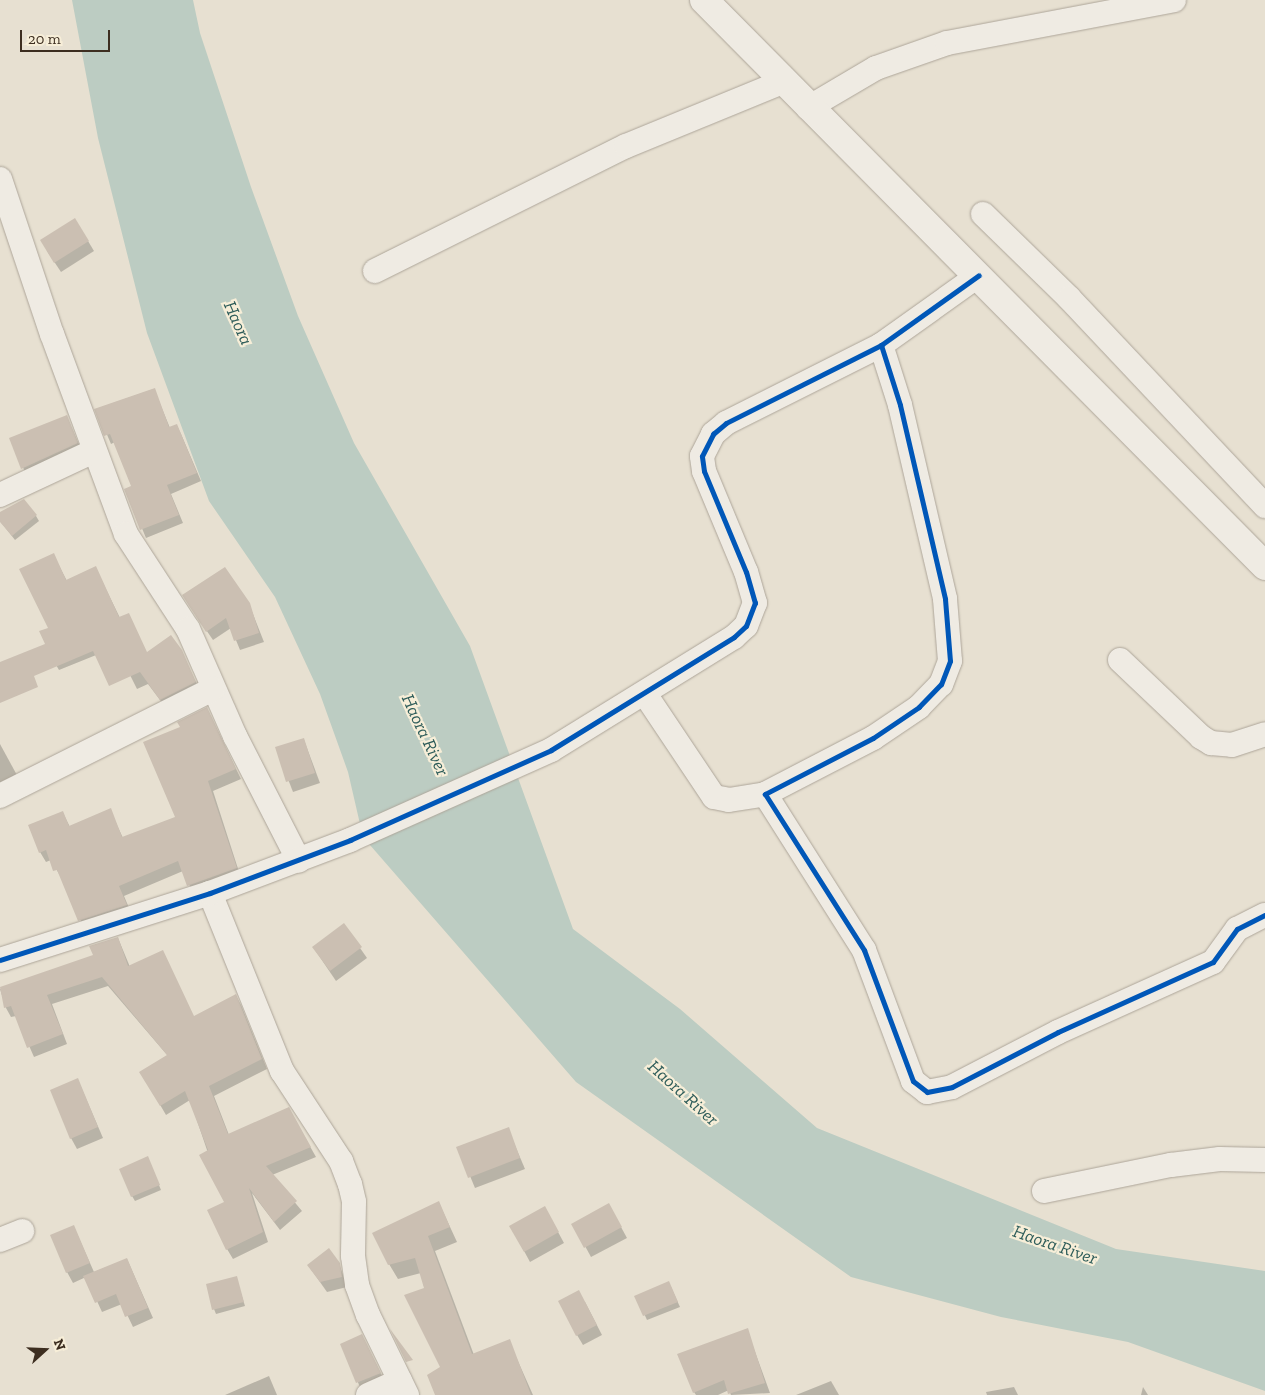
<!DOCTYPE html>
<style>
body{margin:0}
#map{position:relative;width:1265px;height:1395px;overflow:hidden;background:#e7e0d1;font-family:"Zilla Slab",serif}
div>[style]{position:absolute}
.water>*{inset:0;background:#bcccc2}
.shadow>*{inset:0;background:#0003}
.building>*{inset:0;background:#cbbfb2}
.roads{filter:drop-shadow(0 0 1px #ada599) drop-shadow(0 0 1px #ada599)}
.minor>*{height:24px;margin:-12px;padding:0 12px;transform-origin:12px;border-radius:12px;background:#efebe3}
.secondary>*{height:28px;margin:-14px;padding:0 14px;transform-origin:14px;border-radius:14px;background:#efebe3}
.cycleway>*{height:5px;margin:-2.5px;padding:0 2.5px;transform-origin:2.5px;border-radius:2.5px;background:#0057b8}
span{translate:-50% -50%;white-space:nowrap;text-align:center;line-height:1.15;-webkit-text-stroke:4.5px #f7eed8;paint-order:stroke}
.water-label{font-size:18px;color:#2f5d5a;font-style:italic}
.north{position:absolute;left:20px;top:1325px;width:50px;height:50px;-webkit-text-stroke:4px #f7eed8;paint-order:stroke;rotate:70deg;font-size:14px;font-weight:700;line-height:20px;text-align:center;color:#3d2e20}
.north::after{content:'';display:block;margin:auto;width:18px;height:22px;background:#3d2e20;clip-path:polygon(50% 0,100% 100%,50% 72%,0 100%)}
.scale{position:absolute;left:20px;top:30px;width:90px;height:22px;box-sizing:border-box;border:2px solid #3d2e20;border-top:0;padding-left:6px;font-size:15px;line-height:18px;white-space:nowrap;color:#3d2e20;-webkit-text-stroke:4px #f7eed8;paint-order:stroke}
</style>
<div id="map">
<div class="water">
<i style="clip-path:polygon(72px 0,193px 0,200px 33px,251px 187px,298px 316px,354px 443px,470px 646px,573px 929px,680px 1009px,817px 1128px,1116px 1249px,1265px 1271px,1265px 1391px,1128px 1342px,1001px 1317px,851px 1277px,576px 1082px,363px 837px,348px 772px,320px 694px,275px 597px,209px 501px,147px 333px,98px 138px)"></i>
</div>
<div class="shadow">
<i style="clip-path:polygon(88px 241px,94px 251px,61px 272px,47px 251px)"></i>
<i style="clip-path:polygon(154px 389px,170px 428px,177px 426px,181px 434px,201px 481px,171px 494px,183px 523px,146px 538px,126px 490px,133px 487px,115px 442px,111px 444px,96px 409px)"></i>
<i style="clip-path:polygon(67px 417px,83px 454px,28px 479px,11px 439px)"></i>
<i style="clip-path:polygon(0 514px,36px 516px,39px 521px,15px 540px,0 521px)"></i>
<i style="clip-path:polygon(53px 554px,67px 581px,102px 581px,120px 618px,147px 653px,181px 651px,202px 695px,169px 712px,148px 684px,137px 689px,116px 647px,59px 670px,52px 658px,49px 628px)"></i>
<i style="clip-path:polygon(249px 604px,264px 642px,240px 650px,231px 628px,213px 640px,189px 605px)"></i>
<i style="clip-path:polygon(207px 709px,241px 779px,213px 791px,241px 878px,194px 895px,183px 871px,124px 896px,132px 915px,85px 930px,62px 879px,51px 860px,46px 862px,40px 852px,63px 813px,70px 827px,110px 810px,123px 838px,176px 818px,181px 727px)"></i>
<i style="clip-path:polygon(304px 740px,320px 783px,293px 792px,276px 748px)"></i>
<i style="clip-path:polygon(0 744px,18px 777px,0 787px)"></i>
<i style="clip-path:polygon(344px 925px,367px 958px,336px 981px,313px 947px)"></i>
<i style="clip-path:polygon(118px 938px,130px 967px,194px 1017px,236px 996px,241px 1005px,267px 1069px,214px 1096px,229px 1135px,289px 1109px,316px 1157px,272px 1175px,302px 1211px,280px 1230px,252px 1193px,268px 1242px,233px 1259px,227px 1249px,225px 1203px,190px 1100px,166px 1115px,141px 1072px,168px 1056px,108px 986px,52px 1004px,67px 1044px,34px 1057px,16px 1016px,11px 1017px,6px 1008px,0 989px,95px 956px)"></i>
<i style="clip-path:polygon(78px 1080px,103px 1138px,77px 1149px,71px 1138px)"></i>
<i style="clip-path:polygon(508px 1129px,525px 1169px,475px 1188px,458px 1147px)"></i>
<i style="clip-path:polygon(150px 1163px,161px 1190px,135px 1201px,132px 1196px)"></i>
<i style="clip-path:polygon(439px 1203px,457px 1242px,435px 1251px,474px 1355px,509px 1341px,533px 1395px,437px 1395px,442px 1368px,421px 1273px,398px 1279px,389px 1264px)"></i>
<i style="clip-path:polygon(609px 1205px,627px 1238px,591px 1257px,573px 1224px)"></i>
<i style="clip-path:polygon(545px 1208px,564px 1243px,530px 1262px,511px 1227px)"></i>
<i style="clip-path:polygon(74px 1227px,94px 1272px,127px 1259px,153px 1318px,133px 1327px,122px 1304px,102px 1312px,86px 1277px,73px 1283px,67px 1272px)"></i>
<i style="clip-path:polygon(339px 1263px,347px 1287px,327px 1292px,308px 1265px)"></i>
<i style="clip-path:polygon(236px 1278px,245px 1306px,216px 1314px,214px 1309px)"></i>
<i style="clip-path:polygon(671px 1287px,680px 1307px,647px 1320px,636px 1296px)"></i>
<i style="clip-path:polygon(585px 1302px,602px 1335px,583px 1345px,577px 1335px)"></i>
<i style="clip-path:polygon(747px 1330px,770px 1393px,731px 1395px,729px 1390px,718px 1395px,696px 1395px,694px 1392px)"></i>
<i style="clip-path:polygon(364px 1340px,383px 1378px,360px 1387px,341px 1344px)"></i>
<i style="clip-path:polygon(269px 1376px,277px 1395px,225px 1395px)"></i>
<i style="clip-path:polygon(831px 1381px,839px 1395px,796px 1395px)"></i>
<i style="clip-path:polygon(1014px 1387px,1018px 1395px,987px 1395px,986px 1392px)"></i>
<i style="clip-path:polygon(1143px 1387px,1148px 1395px,1141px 1395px)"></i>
</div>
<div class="building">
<i style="clip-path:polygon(75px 218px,89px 241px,54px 263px,40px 240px)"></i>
<i style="clip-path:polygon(155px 388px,169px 427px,177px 424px,197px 473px,167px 485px,179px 515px,140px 530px,124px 489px,131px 486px,110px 434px,104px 436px,94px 409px)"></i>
<i style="clip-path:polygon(67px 415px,78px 443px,21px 469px,9px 438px)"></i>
<i style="clip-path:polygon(24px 499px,37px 515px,12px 536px,0 522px,0 512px)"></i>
<i style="clip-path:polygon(54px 553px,66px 580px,96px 566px,119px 617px,129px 613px,147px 652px,171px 635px,182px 650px,196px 682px,160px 700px,140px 672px,109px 686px,93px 651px,34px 676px,38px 687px,0 703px,0 662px,45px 644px,39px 631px,48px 628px,19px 569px)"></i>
<i style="clip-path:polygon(225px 567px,250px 603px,259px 633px,234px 641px,226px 618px,206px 632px,182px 595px)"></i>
<i style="clip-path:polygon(207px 707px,236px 769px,208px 781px,237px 868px,187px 886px,178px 861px,119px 886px,127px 905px,78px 921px,57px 870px,53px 871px,46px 850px,39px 853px,28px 825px,63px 811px,69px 826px,111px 808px,122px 837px,175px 817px,143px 742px,180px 727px,177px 722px)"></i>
<i style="clip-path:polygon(304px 738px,315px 773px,286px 782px,275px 747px)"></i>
<i style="clip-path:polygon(344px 923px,362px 947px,330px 971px,312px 947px)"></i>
<i style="clip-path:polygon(118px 937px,128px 966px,163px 950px,194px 1016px,236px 994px,262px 1059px,209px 1086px,228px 1134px,289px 1107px,311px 1147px,266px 1166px,297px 1201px,274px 1222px,249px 1188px,263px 1232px,226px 1250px,207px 1210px,224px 1202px,199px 1155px,208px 1150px,185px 1091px,160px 1106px,139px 1072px,167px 1055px,102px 977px,47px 995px,63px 1034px,27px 1048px,11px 1006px,4px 1008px,0 987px,93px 955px,89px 946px)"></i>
<i style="clip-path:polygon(78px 1078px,98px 1127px,70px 1139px,50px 1090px)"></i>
<i style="clip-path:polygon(509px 1127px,520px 1158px,468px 1178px,456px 1147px)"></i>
<i style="clip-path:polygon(148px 1156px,160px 1185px,131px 1197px,119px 1169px)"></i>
<i style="clip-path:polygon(439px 1201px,450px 1227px,428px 1236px,472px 1354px,510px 1339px,531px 1395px,435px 1395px,427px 1375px,440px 1367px,404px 1295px,424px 1288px,415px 1258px,388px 1265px,372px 1233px)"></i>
<i style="clip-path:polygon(609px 1203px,622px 1227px,584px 1248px,571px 1224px)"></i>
<i style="clip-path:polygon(545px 1206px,559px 1232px,524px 1252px,509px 1226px)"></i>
<i style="clip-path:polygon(74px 1225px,90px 1263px,66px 1273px,50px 1235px)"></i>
<i style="clip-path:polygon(329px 1248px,340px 1263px,342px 1277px,320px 1282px,307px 1265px)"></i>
<i style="clip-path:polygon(127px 1258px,148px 1308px,125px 1317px,116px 1294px,95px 1303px,83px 1276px)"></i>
<i style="clip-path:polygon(237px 1276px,244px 1302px,212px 1310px,206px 1284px)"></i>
<i style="clip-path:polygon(669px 1281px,678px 1302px,643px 1316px,634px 1296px)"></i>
<i style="clip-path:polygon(579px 1290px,597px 1325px,576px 1336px,558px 1301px)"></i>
<i style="clip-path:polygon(748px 1328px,765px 1383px,728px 1394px,724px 1380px,693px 1393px,677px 1354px)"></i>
<i style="clip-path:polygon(390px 1329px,413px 1360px,406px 1362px)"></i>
<i style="clip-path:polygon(362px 1334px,381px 1373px,356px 1383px,340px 1344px)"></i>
</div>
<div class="roads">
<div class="minor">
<i style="left:808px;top:108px;width:79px;rotate:-30.5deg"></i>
<i style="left:876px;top:68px;width:75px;rotate:-19.4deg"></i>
<i style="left:947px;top:43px;width:231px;rotate:-10.7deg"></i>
<i style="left:0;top:179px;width:163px;rotate:71.5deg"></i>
<i style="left:52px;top:334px;width:213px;rotate:69.7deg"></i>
<i style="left:126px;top:534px;width:113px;rotate:56.9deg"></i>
<i style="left:188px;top:629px;width:117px;rotate:66.3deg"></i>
<i style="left:235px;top:736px;width:140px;rotate:62.9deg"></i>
<i style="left:983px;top:214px;width:120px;rotate:44.3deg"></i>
<i style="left:1069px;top:298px;width:286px;rotate:46.7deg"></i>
<i style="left:375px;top:271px;width:280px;rotate:-26.5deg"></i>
<i style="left:626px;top:146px;width:169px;rotate:-22.3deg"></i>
<i style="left:881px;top:345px;width:63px;rotate:72.4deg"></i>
<i style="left:900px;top:405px;width:199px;rotate:76.9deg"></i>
<i style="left:945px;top:599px;width:62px;rotate:85.4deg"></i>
<i style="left:950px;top:661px;width:25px;rotate:111deg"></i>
<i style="left:941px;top:684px;width:32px;rotate:134deg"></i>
<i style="left:919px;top:707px;width:55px;rotate:146deg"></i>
<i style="left:873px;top:738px;width:122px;rotate:152.6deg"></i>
<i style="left:765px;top:794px;width:185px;rotate:57.6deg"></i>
<i style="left:864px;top:950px;width:140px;rotate:69.5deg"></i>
<i style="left:913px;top:1081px;width:18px;rotate:38deg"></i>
<i style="left:927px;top:1092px;width:25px;rotate:-11deg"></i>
<i style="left:952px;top:1087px;width:119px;rotate:-27.4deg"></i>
<i style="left:1058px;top:1032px;width:170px;rotate:-24.3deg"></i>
<i style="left:1213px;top:962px;width:41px;rotate:-54deg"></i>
<i style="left:1237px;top:929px;width:31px;rotate:-27deg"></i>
<i style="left:0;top:495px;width:104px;rotate:-25.1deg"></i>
<i style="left:1120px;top:660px;width:112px;rotate:43.5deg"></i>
<i style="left:1201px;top:737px;width:12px;rotate:31deg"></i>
<i style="left:1211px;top:743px;width:21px;rotate:5deg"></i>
<i style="left:1232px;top:745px;width:35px;rotate:-18deg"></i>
<i style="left:645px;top:694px;width:124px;rotate:56.2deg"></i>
<i style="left:714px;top:797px;width:15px;rotate:11deg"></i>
<i style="left:729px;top:800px;width:36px;rotate:-9deg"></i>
<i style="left:0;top:796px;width:238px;rotate:-26.7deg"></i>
<i style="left:210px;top:893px;width:192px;rotate:68deg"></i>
<i style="left:282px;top:1071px;width:108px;rotate:56.8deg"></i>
<i style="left:341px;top:1161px;width:25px;rotate:69deg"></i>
<i style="left:350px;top:1184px;width:18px;rotate:77deg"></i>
<i style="left:354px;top:1202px;width:54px;rotate:91.1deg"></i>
<i style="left:353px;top:1256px;width:29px;rotate:82deg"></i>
<i style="left:357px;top:1285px;width:32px;rotate:70deg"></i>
<i style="left:368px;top:1315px;width:89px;rotate:64deg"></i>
<i style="left:0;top:960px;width:220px;rotate:-17.7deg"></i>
<i style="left:210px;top:893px;width:150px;rotate:-20.7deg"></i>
<i style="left:350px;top:840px;width:220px;rotate:-24.1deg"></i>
<i style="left:551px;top:750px;width:215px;rotate:-31.7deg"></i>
<i style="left:734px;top:637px;width:16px;rotate:-43deg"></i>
<i style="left:746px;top:626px;width:25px;rotate:-69deg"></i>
<i style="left:755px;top:603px;width:32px;rotate:-106deg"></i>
<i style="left:746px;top:572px;width:109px;rotate:-112.6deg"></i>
<i style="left:704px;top:471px;width:15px;rotate:-98deg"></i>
<i style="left:702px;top:456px;width:25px;rotate:-63deg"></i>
<i style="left:713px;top:434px;width:17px;rotate:-40deg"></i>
<i style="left:726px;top:423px;width:174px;rotate:-26.7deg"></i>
<i style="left:881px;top:345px;width:120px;rotate:-35.5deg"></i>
<i style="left:1044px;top:1191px;width:130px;rotate:-11.6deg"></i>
<i style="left:1171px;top:1165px;width:49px;rotate:-7deg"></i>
<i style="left:1220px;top:1159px;width:45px;rotate:1.3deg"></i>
<i style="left:0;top:1240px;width:24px;rotate:-22deg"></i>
<i style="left:368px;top:1395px;width:35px;rotate:-24deg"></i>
</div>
<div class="secondary">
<i style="left:704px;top:0;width:797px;rotate:45.25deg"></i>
</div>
</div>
<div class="cycleway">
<i style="left:881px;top:345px;width:63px;rotate:72.4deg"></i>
<i style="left:900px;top:405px;width:199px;rotate:76.9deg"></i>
<i style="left:945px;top:599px;width:62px;rotate:85.4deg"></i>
<i style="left:950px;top:661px;width:25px;rotate:111deg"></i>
<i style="left:941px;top:684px;width:32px;rotate:134deg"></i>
<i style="left:919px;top:707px;width:55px;rotate:146deg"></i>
<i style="left:873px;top:738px;width:122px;rotate:152.6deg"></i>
<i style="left:765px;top:794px;width:185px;rotate:57.6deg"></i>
<i style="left:864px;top:950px;width:140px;rotate:69.5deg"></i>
<i style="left:913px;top:1081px;width:18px;rotate:38deg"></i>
<i style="left:927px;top:1092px;width:25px;rotate:-11deg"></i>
<i style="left:952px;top:1087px;width:119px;rotate:-27.4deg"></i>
<i style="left:1058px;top:1032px;width:170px;rotate:-24.3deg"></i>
<i style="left:1213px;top:962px;width:41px;rotate:-54deg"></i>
<i style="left:1237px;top:929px;width:31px;rotate:-27deg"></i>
<i style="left:0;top:960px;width:220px;rotate:-17.7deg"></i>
<i style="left:210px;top:893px;width:150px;rotate:-20.7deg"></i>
<i style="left:350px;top:840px;width:220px;rotate:-24.1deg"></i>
<i style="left:551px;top:750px;width:215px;rotate:-31.7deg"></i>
<i style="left:734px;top:637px;width:16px;rotate:-43deg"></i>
<i style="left:746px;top:626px;width:25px;rotate:-69deg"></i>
<i style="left:755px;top:603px;width:32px;rotate:-106deg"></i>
<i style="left:746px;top:572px;width:109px;rotate:-112.6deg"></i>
<i style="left:704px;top:471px;width:15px;rotate:-98deg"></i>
<i style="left:702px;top:456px;width:25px;rotate:-63deg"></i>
<i style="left:713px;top:434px;width:17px;rotate:-40deg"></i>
<i style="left:726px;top:423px;width:174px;rotate:-26.7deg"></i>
<i style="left:881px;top:345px;width:120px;rotate:-35.5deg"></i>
</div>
<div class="water-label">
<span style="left:238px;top:323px;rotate:66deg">Haora</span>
<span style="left:425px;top:735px;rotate:65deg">Haora River</span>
<span style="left:683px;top:1093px;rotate:42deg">Haora River</span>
<span style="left:1055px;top:1245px;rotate:19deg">Haora River</span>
</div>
<div class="north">N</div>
<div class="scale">20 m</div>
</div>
